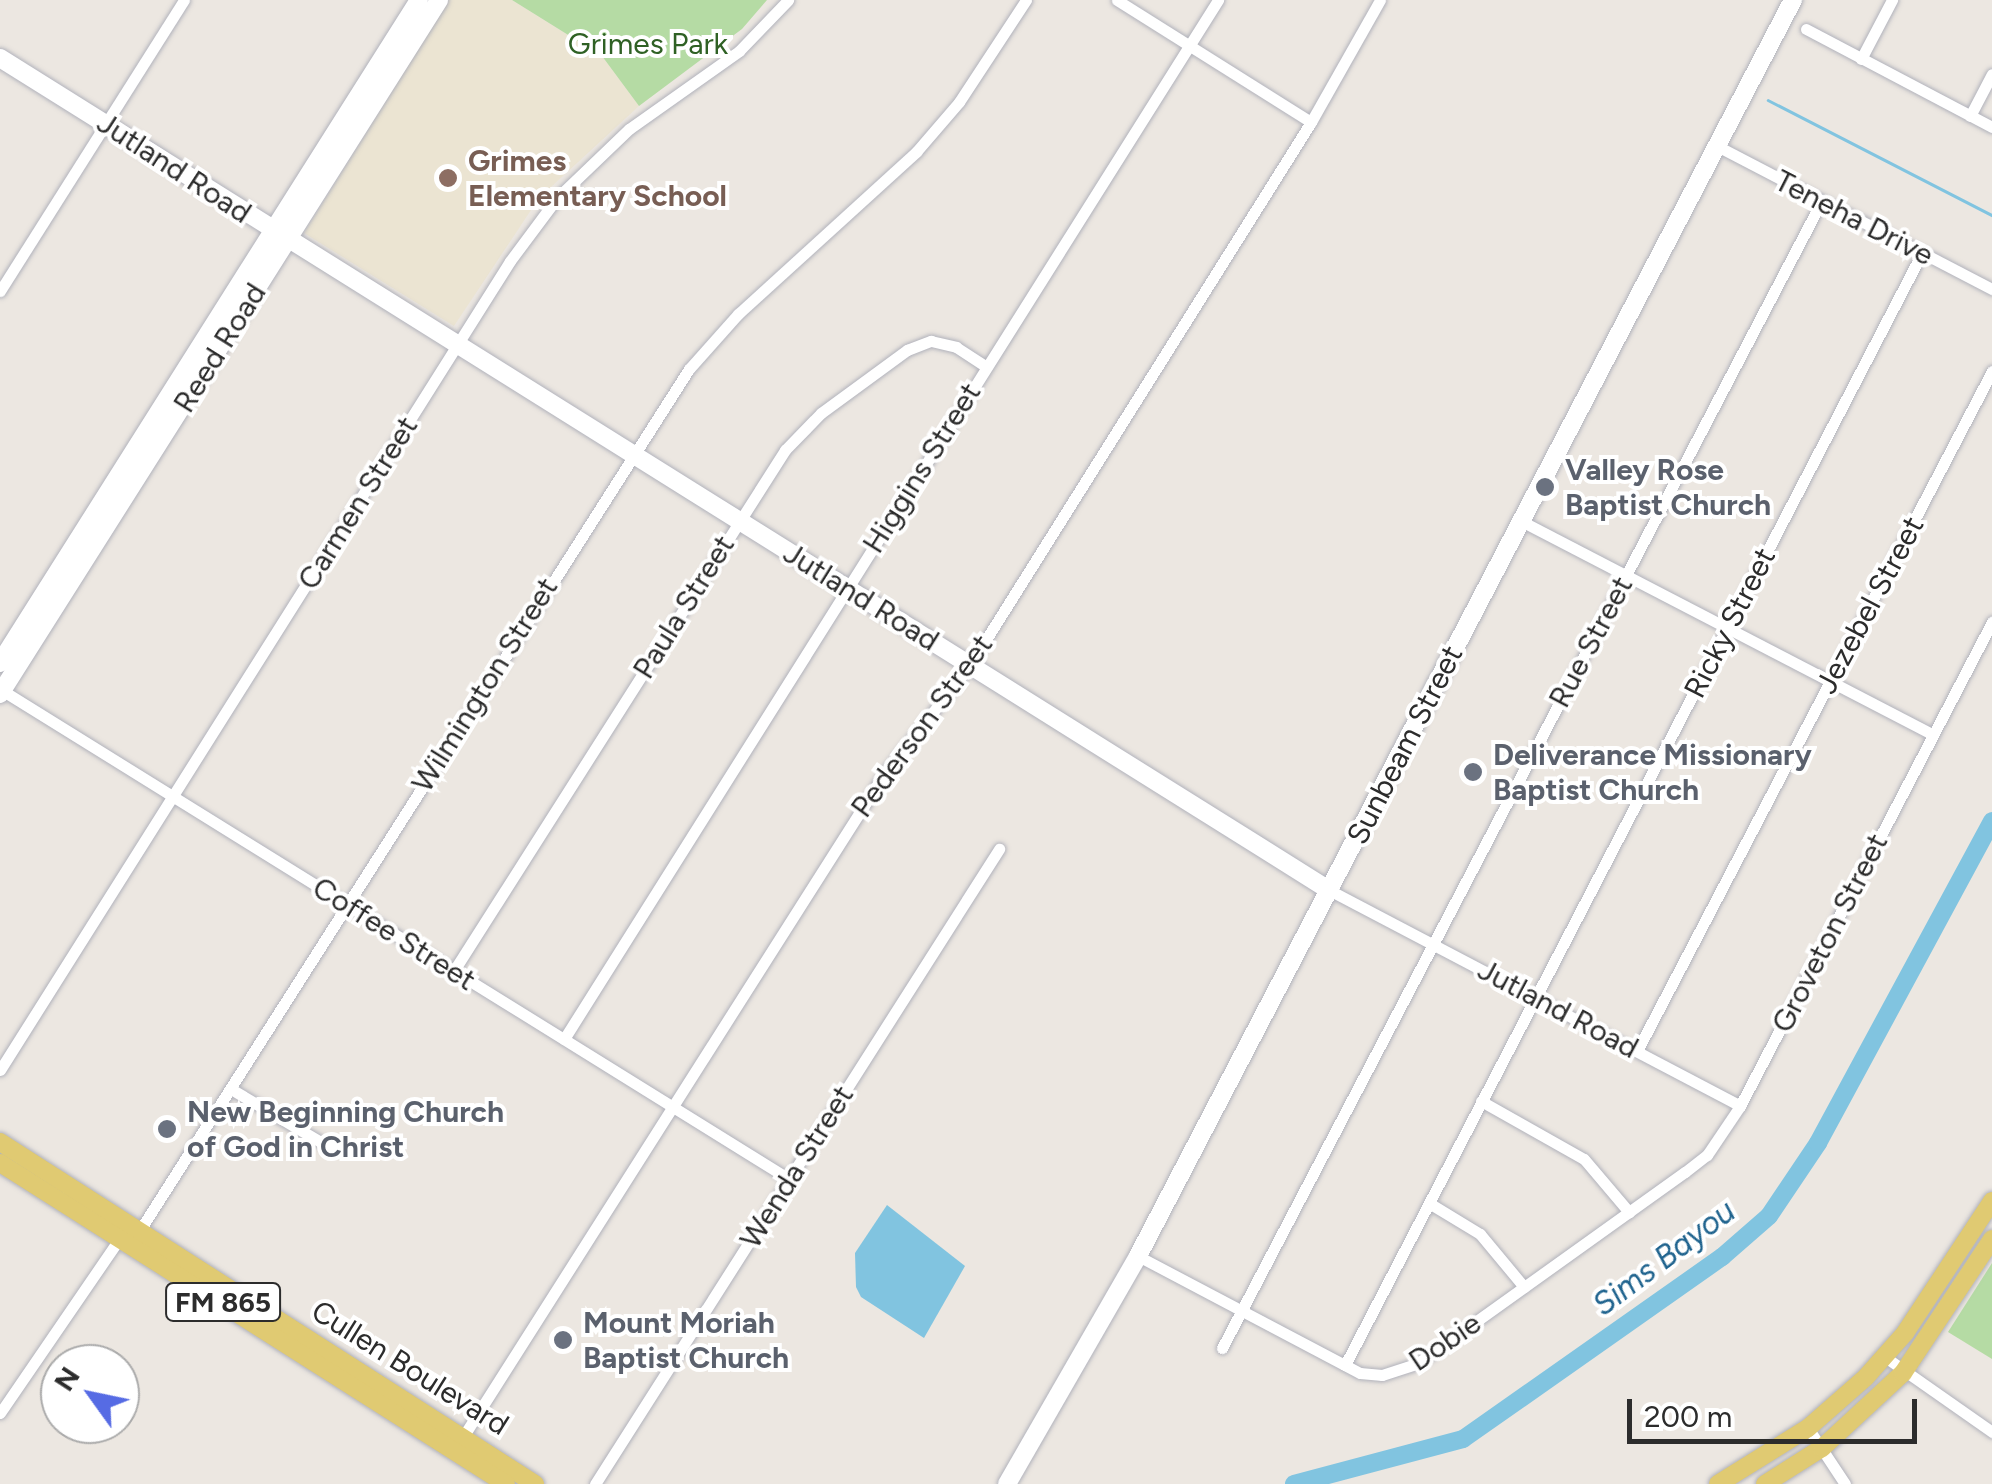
<!DOCTYPE html>
<style>
body{margin:0}
#map{position:relative;width:1992px;height:1484px;overflow:hidden;background:#ece7e1;font-family:Figtree,sans-serif}
div>[style]{position:absolute}
.education>*{inset:0;background:#ebe4d2}
.green>*{inset:0;background:#b5dba4}
.water>*{inset:0;background:#81c4e0}
.stream>*{height:2.5px;margin:-1.25px;padding:0 1.25px;transform-origin:1.25px;border-radius:1.25px;background:#81c4e0}
.river>*{height:18px;margin:-9px;padding:0 9px;transform-origin:9px;border-radius:9px;background:#81c4e0}
.roads{filter:drop-shadow(0 0 2px #b1b2bb) drop-shadow(0 0 2px #b1b2bb)}
.street>*{height:11px;margin:-5.5px;padding:0 5.5px;transform-origin:5.5px;border-radius:5.5px;background:#fff}
.secondary>*{height:18px;margin:-9px;padding:0 9px;transform-origin:9px;border-radius:9px;background:#fff}
.primary>*{height:18px;margin:-9px;padding:0 9px;transform-origin:9px;border-radius:9px;background:#e0ca72}
.dots>*{width:28px;height:28px;translate:-50% -50%;box-sizing:border-box;border:5px solid #fff;border-radius:50%}
span{translate:-50% -50%;white-space:nowrap;text-align:center;line-height:1.15;-webkit-text-stroke:8px #fff;paint-order:stroke}
.shield-label span{padding:2px 8px;background:#fff;border:2px solid;border-radius:8px;-webkit-text-stroke-width:0}
.shield-label{font-size:28px;color:#2c2c2c;font-weight:700}
.park-label{font-size:30px;color:#2f6124}
.education-label{font-size:30px;color:#785e54;font-weight:700}
.left{translate:0 -50%;text-align:left}
.street-label{font-size:30px;color:#2c2c2c}
.worship-label{font-size:30px;color:#5b616d;font-weight:700}
.water-label{font-size:32px;color:#1f638e;font-style:italic}
.north{position:absolute;left:40px;top:1344px;width:100px;height:100px;box-sizing:border-box;background:#fff;border:2px solid #ababab;border-radius:50%;rotate:303deg;font-size:28px;font-weight:700;line-height:40px;text-align:center;color:#2c2c2c}
.north::after{content:'';display:block;margin:auto;width:35px;height:45px;background:#566be4;clip-path:polygon(50% 0,100% 100%,50% 72%,0 100%)}
.scale{position:absolute;left:1627px;top:1399px;width:290px;height:45px;box-sizing:border-box;border:5px solid #2c2c2c;border-top:0;padding-left:12px;font-size:30px;line-height:35px;white-space:nowrap;color:#2c2c2c;-webkit-text-stroke:8px #fff;paint-order:stroke}
</style>
<div id="map">
<div class="education">
<i style="clip-path:polygon(449px 0,512px 0,602px 56px,639px 106px,539px 198px,454px 326px,304px 233px)"></i>
</div>
<div class="green">
<i style="clip-path:polygon(512px 0,767px 0,742px 29px,639px 106px,602px 56px)"></i>
<i style="clip-path:polygon(1992px 1263px,1992px 1359px,1948px 1332px)"></i>
</div>
<div class="water">
<i style="clip-path:polygon(887px 1205px,965px 1266px,924px 1338px,861px 1297px,856px 1287px,855px 1253px)"></i>
</div>
<div class="stream">
<i style="left:1768px;top:100px;width:252px;rotate:27.2deg"></i>
</div>
<div class="river">
<i style="left:1294px;top:1484px;width:175px;rotate:-14.9deg"></i>
<i style="left:1463px;top:1439px;width:317px;rotate:-35.1deg"></i>
<i style="left:1722px;top:1257px;width:62px;rotate:-41.1deg"></i>
<i style="left:1769px;top:1216px;width:88px;rotate:-56.1deg"></i>
<i style="left:1818px;top:1143px;width:366px;rotate:-61.6deg"></i>
</div>
<div class="roads">
<div class="street">
<i style="left:1117px;top:0;width:229px;rotate:32.2deg"></i>
<i style="left:1806px;top:29px;width:210px;rotate:27.8deg"></i>
<i style="left:1861px;top:59px;width:67px;rotate:-62.3deg"></i>
<i style="left:1970px;top:116px;width:47px;rotate:-62.4deg"></i>
<i style="left:1717px;top:146px;width:310px;rotate:27.5deg"></i>
<i style="left:0;top:291px;width:344px;rotate:-57.7deg"></i>
<i style="left:1521px;top:521px;width:464px;rotate:27.4deg"></i>
<i style="left:0;top:689px;width:929px;rotate:31.84deg"></i>
<i style="left:1329px;top:890px;width:464px;rotate:27.7deg"></i>
<i style="left:453px;top:972px;width:619px;rotate:-57.54deg"></i>
<i style="left:785px;top:450px;width:52px;rotate:-45.8deg"></i>
<i style="left:821px;top:413px;width:107px;rotate:-36.2deg"></i>
<i style="left:907px;top:350px;width:26px;rotate:-21deg"></i>
<i style="left:931px;top:341px;width:26px;rotate:13deg"></i>
<i style="left:956px;top:347px;width:35px;rotate:33deg"></i>
<i style="left:564px;top:1039px;width:1228px;rotate:-57.81deg"></i>
<i style="left:1637px;top:1051px;width:767px;rotate:-62.43deg"></i>
<i style="left:0;top:1070px;width:956px;rotate:-57.77deg"></i>
<i style="left:510px;top:261px;width:79px;rotate:-53.3deg"></i>
<i style="left:557px;top:198px;width:100px;rotate:-43.8deg"></i>
<i style="left:629px;top:129px;width:135px;rotate:-35.3deg"></i>
<i style="left:739px;top:51px;width:71px;rotate:-46.1deg"></i>
<i style="left:231px;top:1089px;width:114px;rotate:30.6deg"></i>
<i style="left:1481px;top:1101px;width:118px;rotate:29.4deg"></i>
<i style="left:1584px;top:1159px;width:70px;rotate:49.7deg"></i>
<i style="left:1429px;top:1203px;width:60px;rotate:31.3deg"></i>
<i style="left:1480px;top:1234px;width:69px;rotate:50.3deg"></i>
<i style="left:1138px;top:1256px;width:251px;rotate:27.8deg"></i>
<i style="left:1360px;top:1373px;width:22px;rotate:5deg"></i>
<i style="left:1382px;top:1375px;width:38px;rotate:-18deg"></i>
<i style="left:1418px;top:1363px;width:328px;rotate:-35.6deg"></i>
<i style="left:1685px;top:1172px;width:28px;rotate:-38deg"></i>
<i style="left:1707px;top:1155px;width:59px;rotate:-56deg"></i>
<i style="left:1740px;top:1106px;width:546px;rotate:-62.5deg"></i>
<i style="left:1222px;top:1348px;width:1293px;rotate:-62.4deg"></i>
<i style="left:1885px;top:1357px;width:131px;rotate:35deg"></i>
<i style="left:1345px;top:1365px;width:1253px;rotate:-62.58deg"></i>
<i style="left:0;top:1413px;width:212px;rotate:-55.6deg"></i>
<i style="left:120px;top:1238px;width:22px;rotate:-22deg"></i>
<i style="left:140px;top:1230px;width:1021px;rotate:-57.48deg"></i>
<i style="left:689px;top:369px;width:74px;rotate:-48.3deg"></i>
<i style="left:738px;top:314px;width:241px;rotate:-42.3deg"></i>
<i style="left:916px;top:152px;width:66px;rotate:-49.3deg"></i>
<i style="left:959px;top:102px;width:122px;rotate:-56.7deg"></i>
<i style="left:1808px;top:1428px;width:67px;rotate:56.5deg"></i>
<i style="left:461px;top:1440px;width:789px;rotate:-57.58deg"></i>
<i style="left:884px;top:774px;width:139px;rotate:-51.7deg"></i>
<i style="left:970px;top:665px;width:641px;rotate:-57.87deg"></i>
<i style="left:1311px;top:122px;width:140px;rotate:-60.5deg"></i>
<i style="left:595px;top:1484px;width:753px;rotate:-57.53deg"></i>
</div>
<div class="secondary">
<i style="left:0;top:58px;width:1568px;rotate:32.05deg"></i>
<i style="left:0;top:663px;width:784px;rotate:-57.71deg"></i>
<i style="left:0;top:694px;width:821px;rotate:-57.68deg"></i>
<i style="left:1007px;top:1484px;width:263px;rotate:-60.1deg"></i>
<i style="left:1138px;top:1256px;width:1417px;rotate:-62.46deg"></i>
</div>
<div class="primary">
<i style="left:0;top:1142px;width:635px;rotate:32.59deg"></i>
<i style="left:0;top:1163px;width:599px;rotate:32.39deg"></i>
<i style="left:1718px;top:1484px;width:106px;rotate:-31.9deg"></i>
<i style="left:1808px;top:1428px;width:77px;rotate:-41.3deg"></i>
<i style="left:1866px;top:1377px;width:59px;rotate:-48.4deg"></i>
<i style="left:1905px;top:1333px;width:158px;rotate:-56.6deg"></i>
<i style="left:1765px;top:1484px;width:67px;rotate:-32.3deg"></i>
<i style="left:1822px;top:1448px;width:110px;rotate:-42.8deg"></i>
<i style="left:1903px;top:1373px;width:161px;rotate:-56.4deg"></i>
</div>
</div>
<div class="dots">
<i style="left:448px;top:178px;background:#8d6e63"></i>
<i style="left:1545px;top:487px;background:#6b7280"></i>
<i style="left:1473px;top:772px;background:#6b7280"></i>
<i style="left:167px;top:1129px;background:#6b7280"></i>
<i style="left:563px;top:1340px;background:#6b7280"></i>
</div>
<div class="shield-label">
<span style="left:223px;top:1302px">FM 865</span>
</div>
<div class="park-label">
<span style="left:648px;top:44px">Grimes Park</span>
</div>
<div class="education-label">
<span class="left" style="left:468px;top:178px">Grimes<br>Elementary School</span>
</div>
<div class="street-label">
<span style="left:174px;top:168px;rotate:33deg">Jutland Road</span>
<span style="left:1854px;top:218px;rotate:27deg">Teneha Drive</span>
<span style="left:220px;top:348px;rotate:-58deg">Reed Road</span>
<span style="left:922px;top:468px;rotate:-58deg">Higgins Street</span>
<span style="left:358px;top:503px;rotate:-58deg">Carmen Street</span>
<span style="left:861px;top:597px;rotate:32deg">Jutland Road</span>
<span style="left:1870px;top:605px;rotate:-62deg">Jezebel Street</span>
<span style="left:684px;top:607px;rotate:-58deg">Paula Street</span>
<span style="left:1730px;top:623px;rotate:-63deg">Ricky Street</span>
<span style="left:1591px;top:642px;rotate:-62deg">Rue Street</span>
<span style="left:485px;top:685px;rotate:-58deg">Wilmington Street</span>
<span style="left:922px;top:726px;rotate:-54deg">Pederson Street</span>
<span style="left:1405px;top:745px;rotate:-63deg">Sunbeam Street</span>
<span style="left:1830px;top:933px;rotate:-63deg">Groveton Street</span>
<span style="left:394px;top:934px;rotate:32deg">Coffee Street</span>
<span style="left:1558px;top:1009px;rotate:28deg">Jutland Road</span>
<span style="left:797px;top:1167px;rotate:-58deg">Wenda Street</span>
<span style="left:1445px;top:1342px;rotate:-34deg">Dobie</span>
<span style="left:410px;top:1368px;rotate:32deg">Cullen Boulevard</span>
</div>
<div class="worship-label">
<span class="left" style="left:1565px;top:487px">Valley Rose<br>Baptist Church</span>
<span class="left" style="left:1493px;top:772px">Deliverance Missionary<br>Baptist Church</span>
<span class="left" style="left:187px;top:1129px">New Beginning Church<br>of God in Christ</span>
<span class="left" style="left:583px;top:1340px">Mount Moriah<br>Baptist Church</span>
</div>
<div class="water-label">
<span style="left:1664px;top:1258px;rotate:-37deg">Sims Bayou</span>
</div>
<div class="north">N</div>
<div class="scale">200 m</div>
</div>
